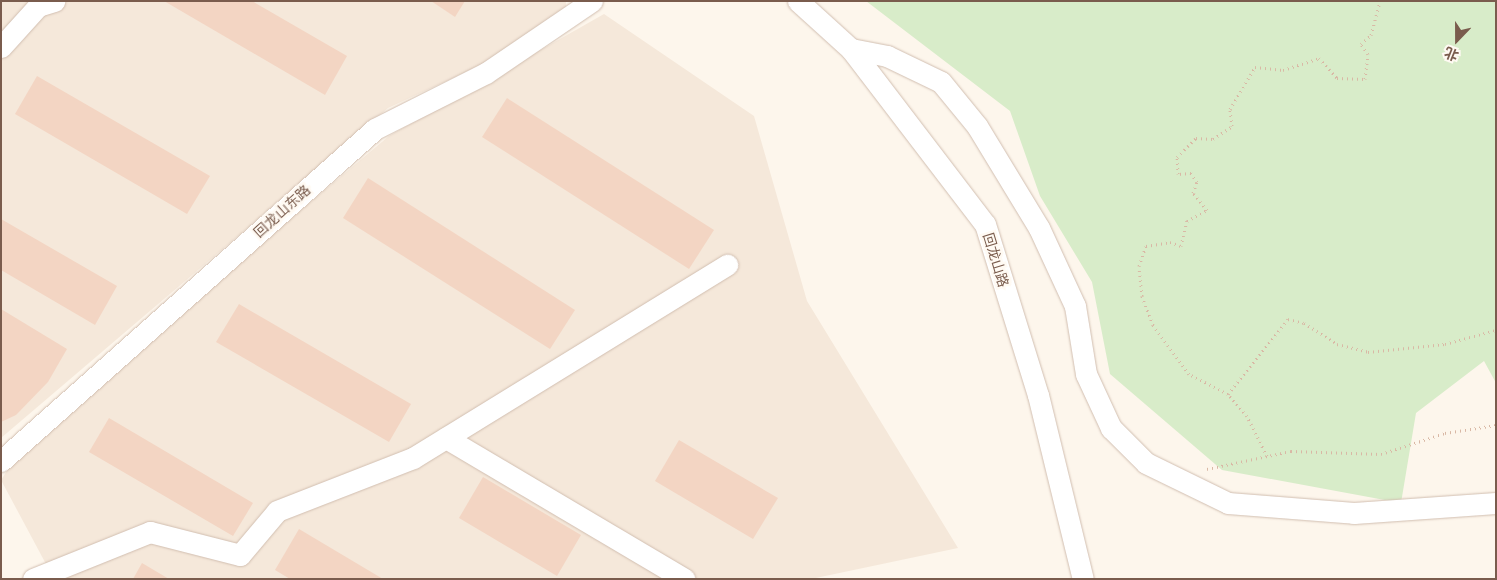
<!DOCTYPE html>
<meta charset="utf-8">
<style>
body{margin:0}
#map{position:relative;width:1497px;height:580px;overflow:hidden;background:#fdf6ec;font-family:Cabin,"Noto Sans SC",sans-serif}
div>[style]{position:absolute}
.residential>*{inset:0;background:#f5e8da}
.green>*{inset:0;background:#d8ecc9}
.building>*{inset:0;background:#f3d5c3}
.path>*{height:3px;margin-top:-1.5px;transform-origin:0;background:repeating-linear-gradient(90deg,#d9b8a5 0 1px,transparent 0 5px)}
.roads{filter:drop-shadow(0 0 1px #d1beb0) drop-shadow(0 0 1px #d1beb0)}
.minor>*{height:21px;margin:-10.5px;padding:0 10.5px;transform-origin:10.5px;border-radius:10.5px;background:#fff}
span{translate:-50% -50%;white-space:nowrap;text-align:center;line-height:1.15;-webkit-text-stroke:5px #fffaf3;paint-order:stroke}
.street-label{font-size:14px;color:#7a5c4d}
.frame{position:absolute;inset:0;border:2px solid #7a5c4d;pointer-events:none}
.north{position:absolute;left:1432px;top:15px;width:50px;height:50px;-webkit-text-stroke:4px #fffaf3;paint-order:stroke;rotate:202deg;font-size:14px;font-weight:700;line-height:20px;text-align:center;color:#7a5c4d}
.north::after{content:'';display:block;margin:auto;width:18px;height:22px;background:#7a5c4d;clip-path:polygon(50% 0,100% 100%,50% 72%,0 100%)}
</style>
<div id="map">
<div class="residential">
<i style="clip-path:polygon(1px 1px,566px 1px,565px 26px,388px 108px,1px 438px)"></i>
<i style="clip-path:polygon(604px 14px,754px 116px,807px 301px,958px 548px,811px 579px,54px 579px,1px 480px,26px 442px,389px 136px)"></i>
</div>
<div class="green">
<i style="clip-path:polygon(866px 1px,1496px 1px,1496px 383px,1484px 361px,1416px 413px,1401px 503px,1222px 470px,1110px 374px,1092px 282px,1040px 196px,1010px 111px)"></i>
</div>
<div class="building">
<i style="clip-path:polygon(164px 1px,252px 1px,347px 56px,325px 95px)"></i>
<i style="clip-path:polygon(431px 1px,465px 1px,455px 17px)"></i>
<i style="clip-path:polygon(37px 76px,210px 176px,187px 214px,15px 114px)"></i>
<i style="clip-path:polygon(507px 98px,714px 230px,689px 269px,482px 137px)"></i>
<i style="clip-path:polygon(368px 178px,575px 310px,550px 349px,343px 218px)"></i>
<i style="clip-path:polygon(1px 219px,117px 286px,95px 325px,1px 270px)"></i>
<i style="clip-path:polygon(239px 304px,411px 404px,389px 442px,216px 342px)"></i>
<i style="clip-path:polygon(1px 309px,67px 349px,48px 382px,16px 415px,1px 422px)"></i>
<i style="clip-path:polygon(109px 418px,253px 503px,233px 536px,89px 452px)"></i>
<i style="clip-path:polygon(679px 440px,778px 498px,753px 539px,655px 481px)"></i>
<i style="clip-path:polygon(483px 477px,581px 535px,557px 576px,459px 518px)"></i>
<i style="clip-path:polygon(299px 529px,383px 579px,290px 579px,275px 570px)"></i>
<i style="clip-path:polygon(142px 563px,169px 579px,133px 579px)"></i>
</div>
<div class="path">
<i style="left:1228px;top:394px;width:44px;rotate:-152.9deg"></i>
<i style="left:1189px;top:374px;width:61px;rotate:-126.3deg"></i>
<i style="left:1153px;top:325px;width:31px;rotate:-111deg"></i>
<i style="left:1142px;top:296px;width:30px;rotate:-96deg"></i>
<i style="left:1139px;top:266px;width:21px;rotate:-71deg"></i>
<i style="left:1146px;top:246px;width:24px;rotate:-9deg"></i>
<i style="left:1170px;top:242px;width:12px;rotate:20deg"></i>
<i style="left:1181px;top:246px;width:26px;rotate:-77deg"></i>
<i style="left:1187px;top:221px;width:23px;rotate:-29deg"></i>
<i style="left:1207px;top:210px;width:22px;rotate:-129deg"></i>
<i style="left:1193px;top:193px;width:12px;rotate:-70deg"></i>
<i style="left:1197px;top:182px;width:11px;rotate:-124deg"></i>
<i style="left:1191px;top:173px;width:13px;rotate:176deg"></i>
<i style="left:1178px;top:174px;width:17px;rotate:-93deg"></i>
<i style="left:1177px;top:157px;width:27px;rotate:-45deg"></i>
<i style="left:1196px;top:138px;width:17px;rotate:3deg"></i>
<i style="left:1213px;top:139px;width:23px;rotate:-34deg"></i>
<i style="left:1232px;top:126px;width:17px;rotate:-97deg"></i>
<i style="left:1230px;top:109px;width:49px;rotate:-59.2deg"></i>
<i style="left:1255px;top:67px;width:28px;rotate:6deg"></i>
<i style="left:1283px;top:70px;width:38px;rotate:-18deg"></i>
<i style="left:1319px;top:58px;width:27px;rotate:48deg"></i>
<i style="left:1337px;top:78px;width:28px;rotate:2deg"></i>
<i style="left:1365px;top:79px;width:25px;rotate:-83deg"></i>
<i style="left:1368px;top:54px;width:12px;rotate:-125deg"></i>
<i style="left:1361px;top:44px;width:13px;rotate:-42deg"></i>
<i style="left:1371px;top:35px;width:35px;rotate:-75deg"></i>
<i style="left:1267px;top:456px;width:45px;rotate:-116.6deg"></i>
<i style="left:1247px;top:416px;width:29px;rotate:-131deg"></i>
<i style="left:1228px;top:394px;width:96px;rotate:-51.3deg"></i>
<i style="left:1288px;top:319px;width:16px;rotate:14deg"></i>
<i style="left:1304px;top:323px;width:39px;rotate:32deg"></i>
<i style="left:1337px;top:344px;width:32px;rotate:14deg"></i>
<i style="left:1368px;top:352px;width:77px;rotate:-5.9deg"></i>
<i style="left:1445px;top:344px;width:53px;rotate:-15.4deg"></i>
<i style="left:1207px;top:469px;width:86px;rotate:-12.1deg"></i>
<i style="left:1291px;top:451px;width:90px;rotate:1.9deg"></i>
<i style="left:1381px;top:454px;width:67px;rotate:-18.2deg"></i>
<i style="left:1445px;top:433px;width:52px;rotate:-8.9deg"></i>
</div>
<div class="roads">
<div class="minor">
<i style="left:798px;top:1px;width:72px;rotate:42.2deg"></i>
<i style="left:851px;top:49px;width:220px;rotate:52.6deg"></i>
<i style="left:985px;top:224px;width:179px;rotate:72.8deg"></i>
<i style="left:1038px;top:395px;width:189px;rotate:76.3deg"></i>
<i style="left:1px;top:47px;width:55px;rotate:-47.9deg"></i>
<i style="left:38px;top:6px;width:17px;rotate:-17deg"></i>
<i style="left:851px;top:49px;width:37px;rotate:11deg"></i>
<i style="left:887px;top:56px;width:60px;rotate:25.7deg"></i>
<i style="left:941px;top:82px;width:57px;rotate:50.7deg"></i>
<i style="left:977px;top:126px;width:119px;rotate:58.7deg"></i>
<i style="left:1039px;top:228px;width:86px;rotate:65.2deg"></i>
<i style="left:1075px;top:306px;width:69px;rotate:80.8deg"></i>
<i style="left:1086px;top:374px;width:60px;rotate:65.2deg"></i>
<i style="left:1111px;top:428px;width:49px;rotate:45deg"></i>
<i style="left:1146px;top:463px;width:91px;rotate:26deg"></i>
<i style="left:1228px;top:503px;width:126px;rotate:4.5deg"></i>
<i style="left:1354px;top:513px;width:142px;rotate:-4deg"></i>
<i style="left:446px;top:438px;width:277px;rotate:30.6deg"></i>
<i style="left:1px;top:461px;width:500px;rotate:-41.6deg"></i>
<i style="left:375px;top:129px;width:124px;rotate:-26.8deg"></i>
<i style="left:486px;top:73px;width:128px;rotate:-34.2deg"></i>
<i style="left:33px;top:579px;width:126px;rotate:-21.9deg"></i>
<i style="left:150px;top:532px;width:93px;rotate:14.3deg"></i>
<i style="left:240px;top:555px;width:57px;rotate:-49.9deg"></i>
<i style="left:277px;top:511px;width:146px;rotate:-21.3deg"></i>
<i style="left:413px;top:458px;width:369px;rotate:-31.6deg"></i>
</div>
</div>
<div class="street-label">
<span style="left:282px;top:211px;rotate:-42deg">回龙山东路</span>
<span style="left:996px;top:260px;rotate:73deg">回龙山路</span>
</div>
<div class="frame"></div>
<div class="north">北</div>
</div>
